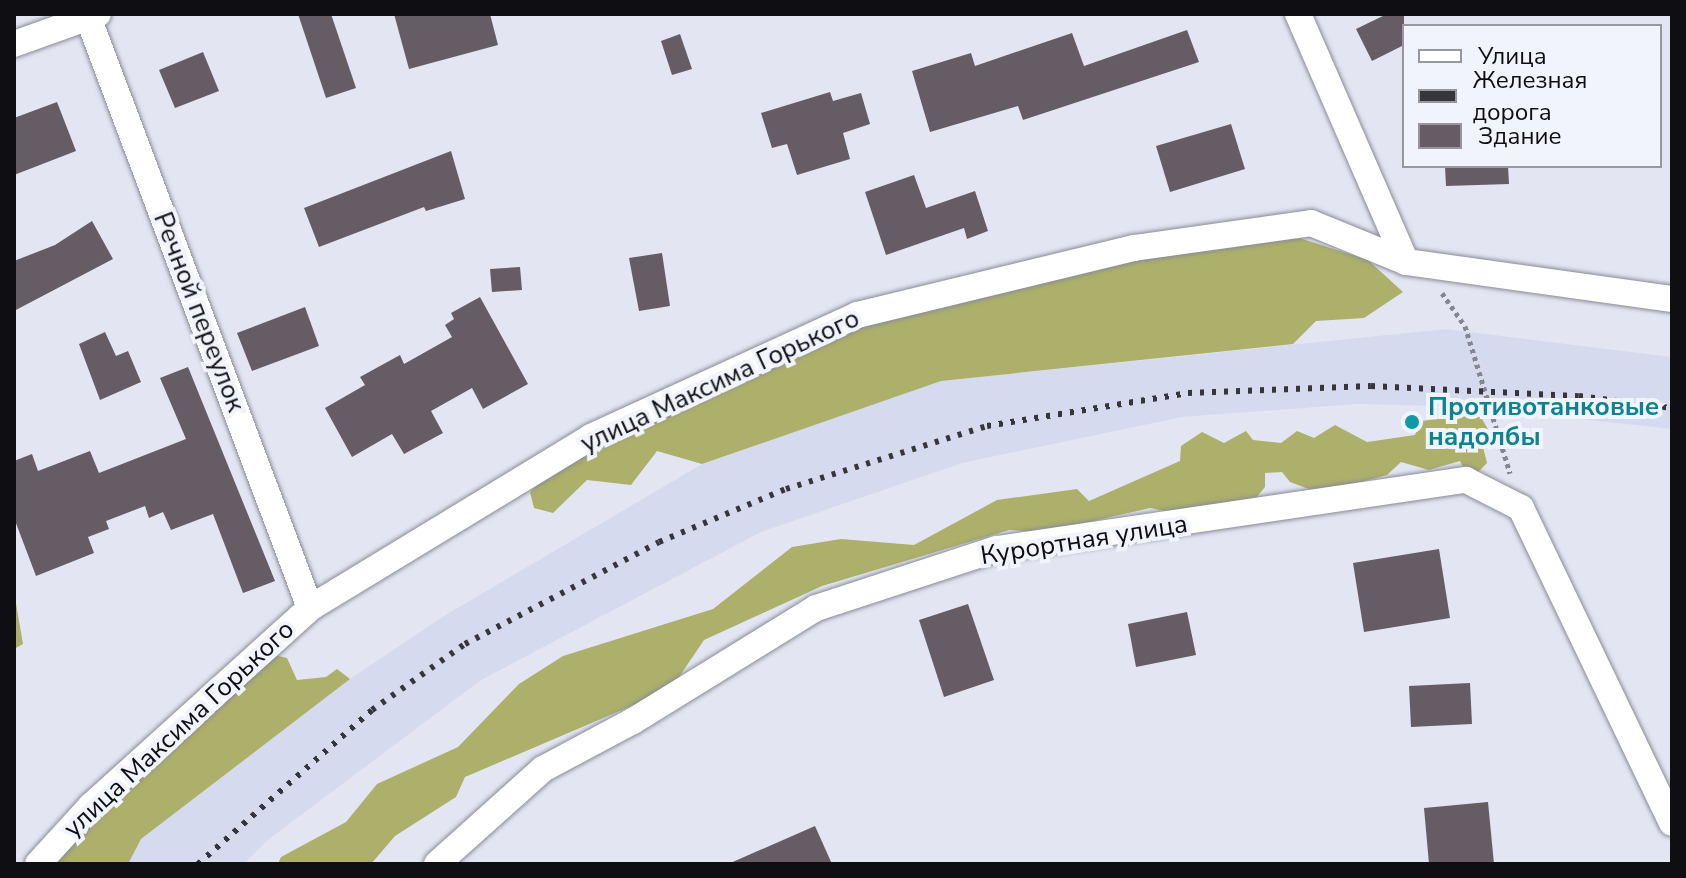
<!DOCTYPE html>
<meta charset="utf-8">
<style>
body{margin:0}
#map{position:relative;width:1686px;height:878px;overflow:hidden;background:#e3e6f2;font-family:"Nunito Sans",sans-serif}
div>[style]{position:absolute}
.built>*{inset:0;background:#d6daee}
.forest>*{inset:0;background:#adb06a}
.building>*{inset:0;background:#655c65}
.path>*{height:5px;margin-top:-2.5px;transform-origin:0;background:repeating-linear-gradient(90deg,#85868f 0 4px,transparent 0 8px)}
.roads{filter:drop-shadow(0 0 2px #898b96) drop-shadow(0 0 2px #898b96)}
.street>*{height:26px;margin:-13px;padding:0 13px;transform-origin:13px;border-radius:13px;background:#fff}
.rail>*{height:6px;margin-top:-3px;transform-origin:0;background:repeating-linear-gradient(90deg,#35353b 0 4px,transparent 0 12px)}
.dots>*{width:22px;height:22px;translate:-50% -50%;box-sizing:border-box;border:4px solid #f1f3fd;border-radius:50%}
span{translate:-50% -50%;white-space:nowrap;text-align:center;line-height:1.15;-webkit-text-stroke:8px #f1f3fd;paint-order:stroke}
.street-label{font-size:26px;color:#0f0f13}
.culture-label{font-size:26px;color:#0d838f;font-weight:700}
.left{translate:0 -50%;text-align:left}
.frame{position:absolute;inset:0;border:16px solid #0f0f13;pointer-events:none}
.legend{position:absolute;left:1402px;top:24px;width:260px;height:144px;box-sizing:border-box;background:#f1f3fd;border:2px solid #97989f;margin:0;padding:10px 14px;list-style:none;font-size:24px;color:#0f0f13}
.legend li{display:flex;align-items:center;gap:16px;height:40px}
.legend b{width:40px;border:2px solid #97989f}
</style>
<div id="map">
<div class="built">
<i style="clip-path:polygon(1446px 329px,1672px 357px,1672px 429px,1470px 407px,1358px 404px,1182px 417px,962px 463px,761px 532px,481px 680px,269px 839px,244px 864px,128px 864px,141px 839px,350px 679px,444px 616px,702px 464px,940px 381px)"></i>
</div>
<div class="forest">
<i style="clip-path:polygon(1290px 235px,1368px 260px,1403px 292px,1364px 318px,1316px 321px,1293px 344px,941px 381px,702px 464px,657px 451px,631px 485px,587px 480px,553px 513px,534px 508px,530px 492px,559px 465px,862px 322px,1135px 256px)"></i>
<i style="clip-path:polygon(1465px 416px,1481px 417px,1490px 433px,1483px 447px,1487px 463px,1478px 472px,1466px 473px,1460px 461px,1429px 470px,1401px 462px,1387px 475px,1320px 493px,1290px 482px,1282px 472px,1265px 473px,1265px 487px,1247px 509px,1187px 515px,1150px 508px,1045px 532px,1009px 530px,822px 586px,704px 640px,671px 689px,465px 777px,456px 797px,395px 836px,371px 864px,278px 864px,281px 857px,346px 822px,377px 784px,458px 747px,519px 684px,563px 656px,713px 609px,792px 547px,841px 539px,914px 545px,997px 500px,1077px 489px,1089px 501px,1180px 461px,1181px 446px,1202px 432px,1224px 443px,1246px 431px,1253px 440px,1281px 443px,1297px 431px,1314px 438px,1335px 425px,1367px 442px,1415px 435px,1421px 421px)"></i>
<i style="clip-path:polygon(14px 592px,23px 644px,14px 649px)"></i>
<i style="clip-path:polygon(270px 654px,287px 658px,297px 680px,326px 677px,337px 669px,350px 679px,141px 839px,128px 864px,42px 864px)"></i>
</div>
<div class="building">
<i style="clip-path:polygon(298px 14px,331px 14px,356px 88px,326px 98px)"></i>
<i style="clip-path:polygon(394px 14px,490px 14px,498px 45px,409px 69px)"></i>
<i style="clip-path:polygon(1387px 14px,1404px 14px,1404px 45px,1372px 61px,1356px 29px)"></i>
<i style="clip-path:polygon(1187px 30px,1199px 62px,1023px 120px,1018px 106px,930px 132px,912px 71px,971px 53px,975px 66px,1072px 33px,1084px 66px)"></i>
<i style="clip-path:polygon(680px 34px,692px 69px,672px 75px,661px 41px)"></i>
<i style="clip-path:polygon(203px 52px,219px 91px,175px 108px,159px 70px)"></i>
<i style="clip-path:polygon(830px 92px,833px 101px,861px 93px,870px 124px,843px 133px,850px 159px,797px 175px,787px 144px,772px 148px,761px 113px)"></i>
<i style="clip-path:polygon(57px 102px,76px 151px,14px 175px,14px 118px)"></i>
<i style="clip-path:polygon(1231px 124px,1245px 169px,1170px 192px,1156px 146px)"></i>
<i style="clip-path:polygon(451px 151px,465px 199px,426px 211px,424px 207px,319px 247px,304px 208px)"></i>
<i style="clip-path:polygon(1445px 166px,1508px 166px,1509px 184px,1446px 186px)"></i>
<i style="clip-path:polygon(914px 175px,926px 208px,975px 191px,988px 231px,967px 239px,964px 228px,886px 255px,865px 192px)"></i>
<i style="clip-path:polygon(92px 221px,113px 259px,14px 311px,14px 261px,55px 245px)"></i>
<i style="clip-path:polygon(662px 253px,670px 306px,639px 311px,629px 258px)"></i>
<i style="clip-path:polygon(520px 267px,522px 290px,492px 292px,490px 269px)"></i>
<i style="clip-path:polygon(480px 297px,528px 384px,483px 409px,472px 388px,431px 411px,443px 433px,404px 454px,392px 434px,352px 457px,325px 408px,365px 385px,360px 377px,400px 355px,404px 364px,452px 337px,445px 325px,454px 319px,451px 313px)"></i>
<i style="clip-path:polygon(305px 307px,319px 346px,252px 371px,237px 333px)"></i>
<i style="clip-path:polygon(105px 332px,116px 356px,128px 351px,141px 382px,100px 400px,79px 344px)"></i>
<i style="clip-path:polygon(188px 367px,275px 581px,243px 593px,213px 514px,171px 530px,163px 512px,149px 518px,145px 506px,106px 521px,109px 529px,88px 537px,94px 553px,36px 576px,14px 518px,14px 461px,32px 454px,38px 471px,90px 451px,99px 473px,186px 439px,160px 378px)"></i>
<i style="clip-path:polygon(1439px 549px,1450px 618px,1364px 632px,1353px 563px)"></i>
<i style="clip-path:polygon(968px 604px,994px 680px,944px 697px,919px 620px)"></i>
<i style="clip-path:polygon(1187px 612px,1196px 655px,1136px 667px,1128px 624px)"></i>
<i style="clip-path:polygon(1470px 683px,1472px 724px,1411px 727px,1409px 686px)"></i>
<i style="clip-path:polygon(1488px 802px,1494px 864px,1429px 864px,1424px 808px)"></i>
<i style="clip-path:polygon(815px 826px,832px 864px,728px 864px)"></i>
</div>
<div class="path">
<i style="left:1442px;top:293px;width:40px;rotate:55.1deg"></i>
<i style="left:1465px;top:326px;width:154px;rotate:73deg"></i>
</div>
<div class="roads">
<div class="street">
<i style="left:1298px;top:14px;width:270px;rotate:66.5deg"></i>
<i style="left:88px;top:17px;width:631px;rotate:69.41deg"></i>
<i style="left:14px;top:44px;width:89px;rotate:-19.7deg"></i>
<i style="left:38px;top:864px;width:79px;rotate:-47.6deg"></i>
<i style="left:91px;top:806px;width:295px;rotate:-42.1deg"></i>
<i style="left:310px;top:608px;width:329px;rotate:-31.3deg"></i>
<i style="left:591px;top:437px;width:293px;rotate:-24.6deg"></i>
<i style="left:857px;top:315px;width:285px;rotate:-13.6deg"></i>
<i style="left:1134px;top:248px;width:179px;rotate:-8deg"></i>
<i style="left:1311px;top:223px;width:103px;rotate:22.3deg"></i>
<i style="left:1406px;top:262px;width:269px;rotate:7.9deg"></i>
<i style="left:437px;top:864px;width:142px;rotate:-41.9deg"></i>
<i style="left:543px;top:769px;width:102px;rotate:-28.1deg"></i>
<i style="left:633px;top:721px;width:215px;rotate:-31.7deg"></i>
<i style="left:816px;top:608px;width:190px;rotate:-18.1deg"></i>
<i style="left:997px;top:549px;width:474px;rotate:-8.4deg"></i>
<i style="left:1466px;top:480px;width:62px;rotate:27deg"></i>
<i style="left:1521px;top:508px;width:349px;rotate:64.4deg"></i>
</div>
</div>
<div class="rail">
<i style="left:198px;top:864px;width:232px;rotate:-41.5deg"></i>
<i style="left:372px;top:710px;width:114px;rotate:-35.4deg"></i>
<i style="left:465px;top:644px;width:219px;rotate:-27.7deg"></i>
<i style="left:659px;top:542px;width:138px;rotate:-22.7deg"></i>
<i style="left:786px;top:489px;width:211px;rotate:-17.4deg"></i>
<i style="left:987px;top:426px;width:204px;rotate:-9.3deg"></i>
<i style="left:1188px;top:393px;width:183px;rotate:-2.2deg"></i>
<i style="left:1371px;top:386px;width:208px;rotate:2.8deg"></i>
<i style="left:1579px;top:396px;width:94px;rotate:7.4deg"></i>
</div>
<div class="dots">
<i style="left:1412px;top:422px;background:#0f9aa8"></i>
</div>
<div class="street-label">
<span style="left:199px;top:312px;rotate:69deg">Речной переулок</span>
<span style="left:720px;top:381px;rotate:-25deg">улица Максима Горького</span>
<span style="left:1084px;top:540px;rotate:-9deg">Курортная улица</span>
<span style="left:179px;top:729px;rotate:-43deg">улица Максима Горького</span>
</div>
<div class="culture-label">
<span class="left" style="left:1428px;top:422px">Противотанковые<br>надолбы</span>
</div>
<div class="frame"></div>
<ul class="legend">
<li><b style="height:10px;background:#fff"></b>Улица</li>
<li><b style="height:10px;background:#35353b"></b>Железная дорога</li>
<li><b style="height:22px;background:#655c65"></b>Здание</li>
</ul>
</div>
